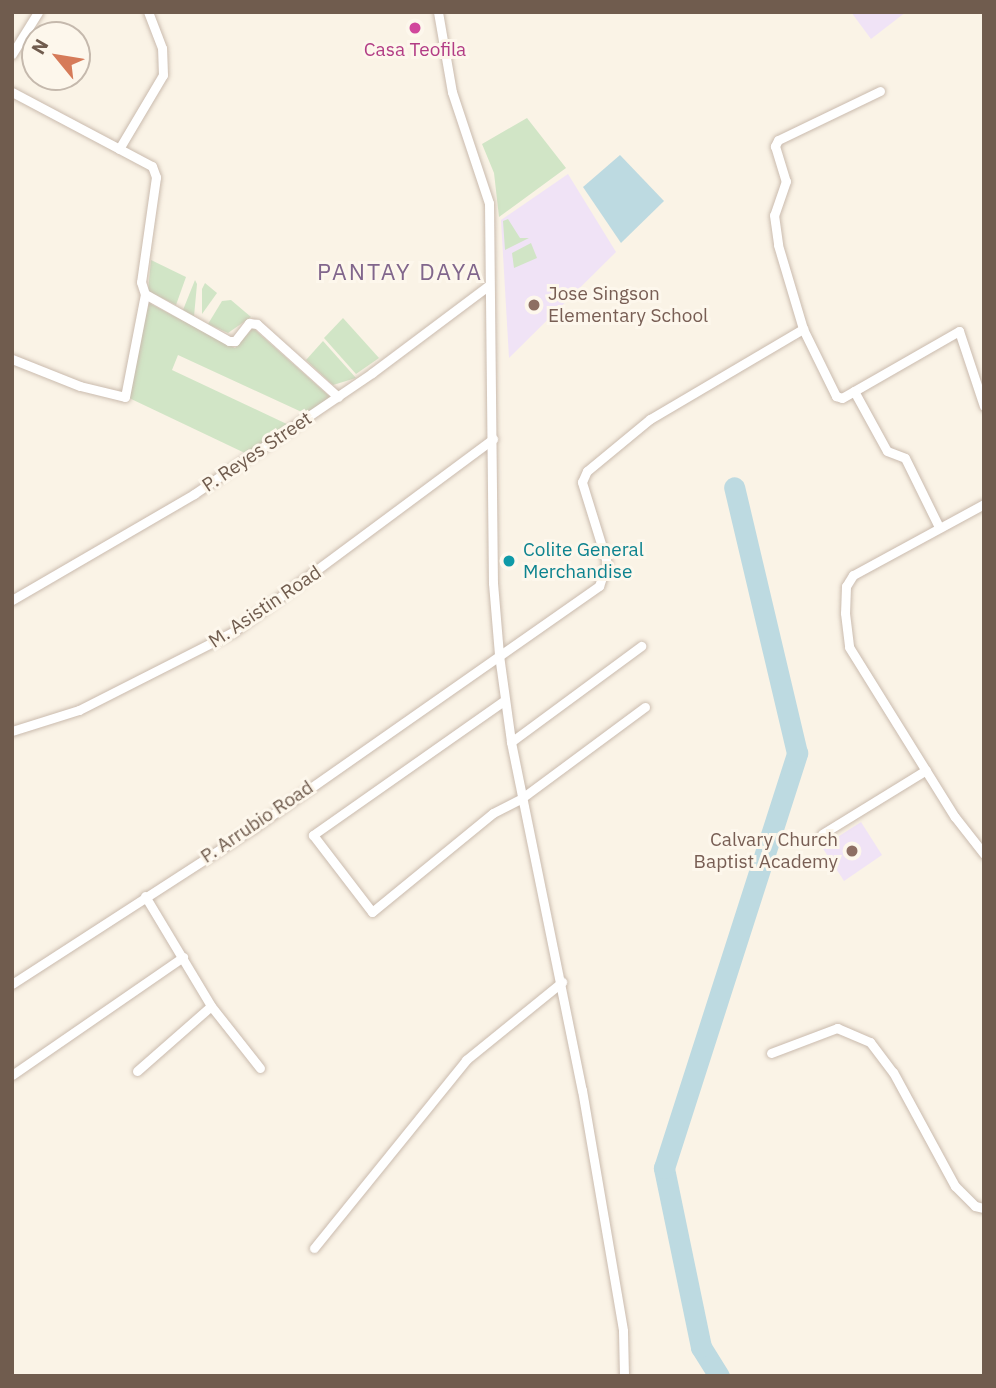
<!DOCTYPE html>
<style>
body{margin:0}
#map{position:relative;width:996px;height:1388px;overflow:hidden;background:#faf3e6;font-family:"IBM Plex Sans",sans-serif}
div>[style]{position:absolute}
.education>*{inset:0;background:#f0e3f6}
.green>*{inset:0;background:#d1e5c6}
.water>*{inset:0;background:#bddae1}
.river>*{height:21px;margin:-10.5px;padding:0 10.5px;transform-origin:10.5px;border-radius:10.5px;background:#bddae1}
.roads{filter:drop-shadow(0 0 2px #cabbae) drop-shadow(0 0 2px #cabbae)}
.street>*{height:9px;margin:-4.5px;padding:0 4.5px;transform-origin:4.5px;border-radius:4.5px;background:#fff}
.dots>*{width:19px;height:19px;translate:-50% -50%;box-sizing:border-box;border:4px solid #fdf7ec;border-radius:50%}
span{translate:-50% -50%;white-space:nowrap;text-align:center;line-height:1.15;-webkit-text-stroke:6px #fdf7ec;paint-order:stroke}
.hotel-label{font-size:19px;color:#b23c85}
.education-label{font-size:19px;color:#785e54}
.left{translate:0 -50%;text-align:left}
.right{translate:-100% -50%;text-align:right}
.street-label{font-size:19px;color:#705c4e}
.culture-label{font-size:19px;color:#0d838f}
.quarter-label{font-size:23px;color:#81668c;letter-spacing:2px}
.frame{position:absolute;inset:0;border:14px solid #705c4e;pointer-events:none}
.north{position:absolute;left:21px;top:21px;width:70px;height:70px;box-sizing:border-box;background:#fdf7ec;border:2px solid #c5b9ad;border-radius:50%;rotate:300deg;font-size:19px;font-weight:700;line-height:28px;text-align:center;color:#705c4e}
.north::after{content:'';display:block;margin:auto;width:24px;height:32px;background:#d67b59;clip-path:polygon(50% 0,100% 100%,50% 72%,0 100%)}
</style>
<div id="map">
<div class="education">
<i style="clip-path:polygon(851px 12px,906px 12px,871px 39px)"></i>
<i style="clip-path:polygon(568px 174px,616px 252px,509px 358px,501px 220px)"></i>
<i style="clip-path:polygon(861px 822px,882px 855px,844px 881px,822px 847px)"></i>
</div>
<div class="green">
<i style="clip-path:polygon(527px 118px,566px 168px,499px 217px,494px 173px,482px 144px)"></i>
<i style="clip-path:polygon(508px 219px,520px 238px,529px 238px,505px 250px,503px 221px)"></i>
<i style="clip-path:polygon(531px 243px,537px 258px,514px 268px,512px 253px)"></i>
<i style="clip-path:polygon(151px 260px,186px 277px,176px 305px,148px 291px)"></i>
<i style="clip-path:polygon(195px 280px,197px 284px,194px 316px,183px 310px)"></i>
<i style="clip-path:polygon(205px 283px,217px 293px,202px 314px,202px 289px)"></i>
<i style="clip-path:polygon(231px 300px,251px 317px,228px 333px,208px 324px,222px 301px)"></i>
<i style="clip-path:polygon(149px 303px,235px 348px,253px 328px,330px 397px,306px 414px,178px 355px,172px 370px,291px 426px,249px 455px,127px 397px)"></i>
<i style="clip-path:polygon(343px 318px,379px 358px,356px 374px,324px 338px)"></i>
<i style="clip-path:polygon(323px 341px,356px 378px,333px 385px,306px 360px)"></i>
</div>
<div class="water">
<i style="clip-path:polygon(620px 155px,664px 201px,621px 243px,583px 187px)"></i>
</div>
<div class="river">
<i style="left:719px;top:1376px;width:34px;rotate:-122deg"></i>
<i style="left:701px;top:1347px;width:183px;rotate:-101.7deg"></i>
<i style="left:664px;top:1168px;width:436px;rotate:-72.2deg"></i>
<i style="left:797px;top:753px;width:273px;rotate:-103.3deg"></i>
</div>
<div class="roads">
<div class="street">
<i style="left:438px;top:12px;width:81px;rotate:80.1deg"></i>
<i style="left:452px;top:92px;width:117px;rotate:71.6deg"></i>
<i style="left:489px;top:203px;width:380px;rotate:89.4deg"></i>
<i style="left:493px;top:583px;width:72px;rotate:85.2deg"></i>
<i style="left:499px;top:655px;width:88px;rotate:82.1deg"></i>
<i style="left:511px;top:742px;width:355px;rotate:78.5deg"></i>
<i style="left:582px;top:1090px;width:244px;rotate:80.3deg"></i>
<i style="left:623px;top:1331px;width:45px;rotate:88.7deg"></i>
<i style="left:12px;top:54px;width:49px;rotate:-58.2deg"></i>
<i style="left:880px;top:91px;width:113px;rotate:154.3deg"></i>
<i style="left:778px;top:140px;width:7px;rotate:117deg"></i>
<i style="left:775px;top:146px;width:37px;rotate:73deg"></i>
<i style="left:786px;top:181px;width:36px;rotate:109deg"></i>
<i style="left:774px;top:215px;width:30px;rotate:82deg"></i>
<i style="left:778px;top:245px;width:88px;rotate:73.4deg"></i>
<i style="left:803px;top:329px;width:75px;rotate:63.8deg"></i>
<i style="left:836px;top:396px;width:6px;rotate:18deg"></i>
<i style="left:842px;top:398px;width:135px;rotate:-29.8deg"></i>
<i style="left:959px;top:331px;width:79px;rotate:71.6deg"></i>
<i style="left:12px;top:92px;width:158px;rotate:27.9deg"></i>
<i style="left:152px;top:166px;width:12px;rotate:70deg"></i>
<i style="left:156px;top:177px;width:106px;rotate:98.1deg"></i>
<i style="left:141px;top:282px;width:13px;rotate:72deg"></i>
<i style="left:145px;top:294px;width:96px;rotate:29.2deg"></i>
<i style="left:229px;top:341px;width:6px"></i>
<i style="left:235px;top:341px;width:23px;rotate:-52deg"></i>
<i style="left:249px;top:323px;width:8px;rotate:7deg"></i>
<i style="left:257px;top:324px;width:109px;rotate:42deg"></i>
<i style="left:119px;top:149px;width:86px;rotate:-59.3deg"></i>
<i style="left:163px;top:75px;width:27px;rotate:-92deg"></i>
<i style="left:162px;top:48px;width:39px;rotate:-111deg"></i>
<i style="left:12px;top:359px;width:73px;rotate:21.7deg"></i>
<i style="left:80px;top:386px;width:46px;rotate:13.7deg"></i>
<i style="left:125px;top:397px;width:105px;rotate:-79deg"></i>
<i style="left:854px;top:391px;width:68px;rotate:61.2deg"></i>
<i style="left:887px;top:451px;width:19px;rotate:21deg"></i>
<i style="left:905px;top:458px;width:75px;rotate:63.8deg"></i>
<i style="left:984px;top:504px;width:149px;rotate:151.5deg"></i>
<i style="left:853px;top:575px;width:13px;rotate:122deg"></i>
<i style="left:846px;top:586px;width:27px;rotate:92deg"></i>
<i style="left:845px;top:613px;width:34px;rotate:83deg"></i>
<i style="left:849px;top:647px;width:200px;rotate:58.1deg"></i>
<i style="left:955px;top:817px;width:47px;rotate:51.9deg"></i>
<i style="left:12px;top:600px;width:211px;rotate:-30.2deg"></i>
<i style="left:194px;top:494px;width:215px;rotate:-34.2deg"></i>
<i style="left:372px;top:373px;width:146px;rotate:-36.9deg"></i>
<i style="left:505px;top:700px;width:235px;rotate:144.9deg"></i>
<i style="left:313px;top:835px;width:97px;rotate:52.5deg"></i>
<i style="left:372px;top:912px;width:156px;rotate:-39.3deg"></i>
<i style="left:493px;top:813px;width:33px;rotate:-27deg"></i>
<i style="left:522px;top:798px;width:153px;rotate:-36.5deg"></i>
<i style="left:12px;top:731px;width:70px;rotate:-17.4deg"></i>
<i style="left:79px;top:710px;width:173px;rotate:-26.9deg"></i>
<i style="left:233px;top:632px;width:324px;rotate:-36.6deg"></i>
<i style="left:511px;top:742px;width:162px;rotate:-36.4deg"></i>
<i style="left:822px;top:834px;width:122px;rotate:-31.6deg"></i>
<i style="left:145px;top:896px;width:128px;rotate:59deg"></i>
<i style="left:211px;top:1006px;width:79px;rotate:51.7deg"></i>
<i style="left:12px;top:984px;width:286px;rotate:-32.9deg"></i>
<i style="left:252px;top:829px;width:424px;rotate:-35deg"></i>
<i style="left:599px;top:586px;width:24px;rotate:-71deg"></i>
<i style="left:607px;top:563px;width:85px;rotate:-107.2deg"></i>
<i style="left:582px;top:482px;width:12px;rotate:-66deg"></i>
<i style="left:587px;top:471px;width:82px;rotate:-39.5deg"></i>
<i style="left:650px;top:419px;width:178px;rotate:-30.5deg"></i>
<i style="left:771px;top:1053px;width:71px;rotate:-20.7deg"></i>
<i style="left:837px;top:1028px;width:36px;rotate:23deg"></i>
<i style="left:870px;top:1042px;width:38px;rotate:53deg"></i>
<i style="left:893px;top:1072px;width:130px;rotate:61.5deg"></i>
<i style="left:955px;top:1186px;width:28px;rotate:45deg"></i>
<i style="left:975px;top:1206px;width:9px;rotate:13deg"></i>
<i style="left:137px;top:1071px;width:98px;rotate:-41.3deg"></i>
<i style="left:12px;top:1075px;width:208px;rotate:-34.6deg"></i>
<i style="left:314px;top:1248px;width:242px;rotate:-51deg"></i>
<i style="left:466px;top:1060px;width:124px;rotate:-39.1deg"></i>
</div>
</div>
<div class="dots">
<i style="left:415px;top:28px;background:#d1479c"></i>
<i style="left:534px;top:305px;background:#8d6e63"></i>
<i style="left:509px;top:561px;background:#0f9aa8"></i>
<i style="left:852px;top:851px;background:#8d6e63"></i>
</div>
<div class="hotel-label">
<span style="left:415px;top:50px">Casa Teofila</span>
</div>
<div class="education-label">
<span class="left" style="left:548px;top:305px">Jose Singson<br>Elementary School</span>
<span class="right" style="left:838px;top:851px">Calvary Church<br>Baptist Academy</span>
</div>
<div class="street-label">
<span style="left:257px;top:452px;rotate:-34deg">P. Reyes Street</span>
<span style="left:265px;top:607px;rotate:-34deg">M. Asistin Road</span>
<span style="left:257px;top:822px;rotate:-34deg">P. Arrubio Road</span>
</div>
<div class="culture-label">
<span class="left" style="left:523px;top:561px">Colite General<br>Merchandise</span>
</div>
<div class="quarter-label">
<span style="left:400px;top:271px">PANTAY DAYA</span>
</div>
<div class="frame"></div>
<div class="north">N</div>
</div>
